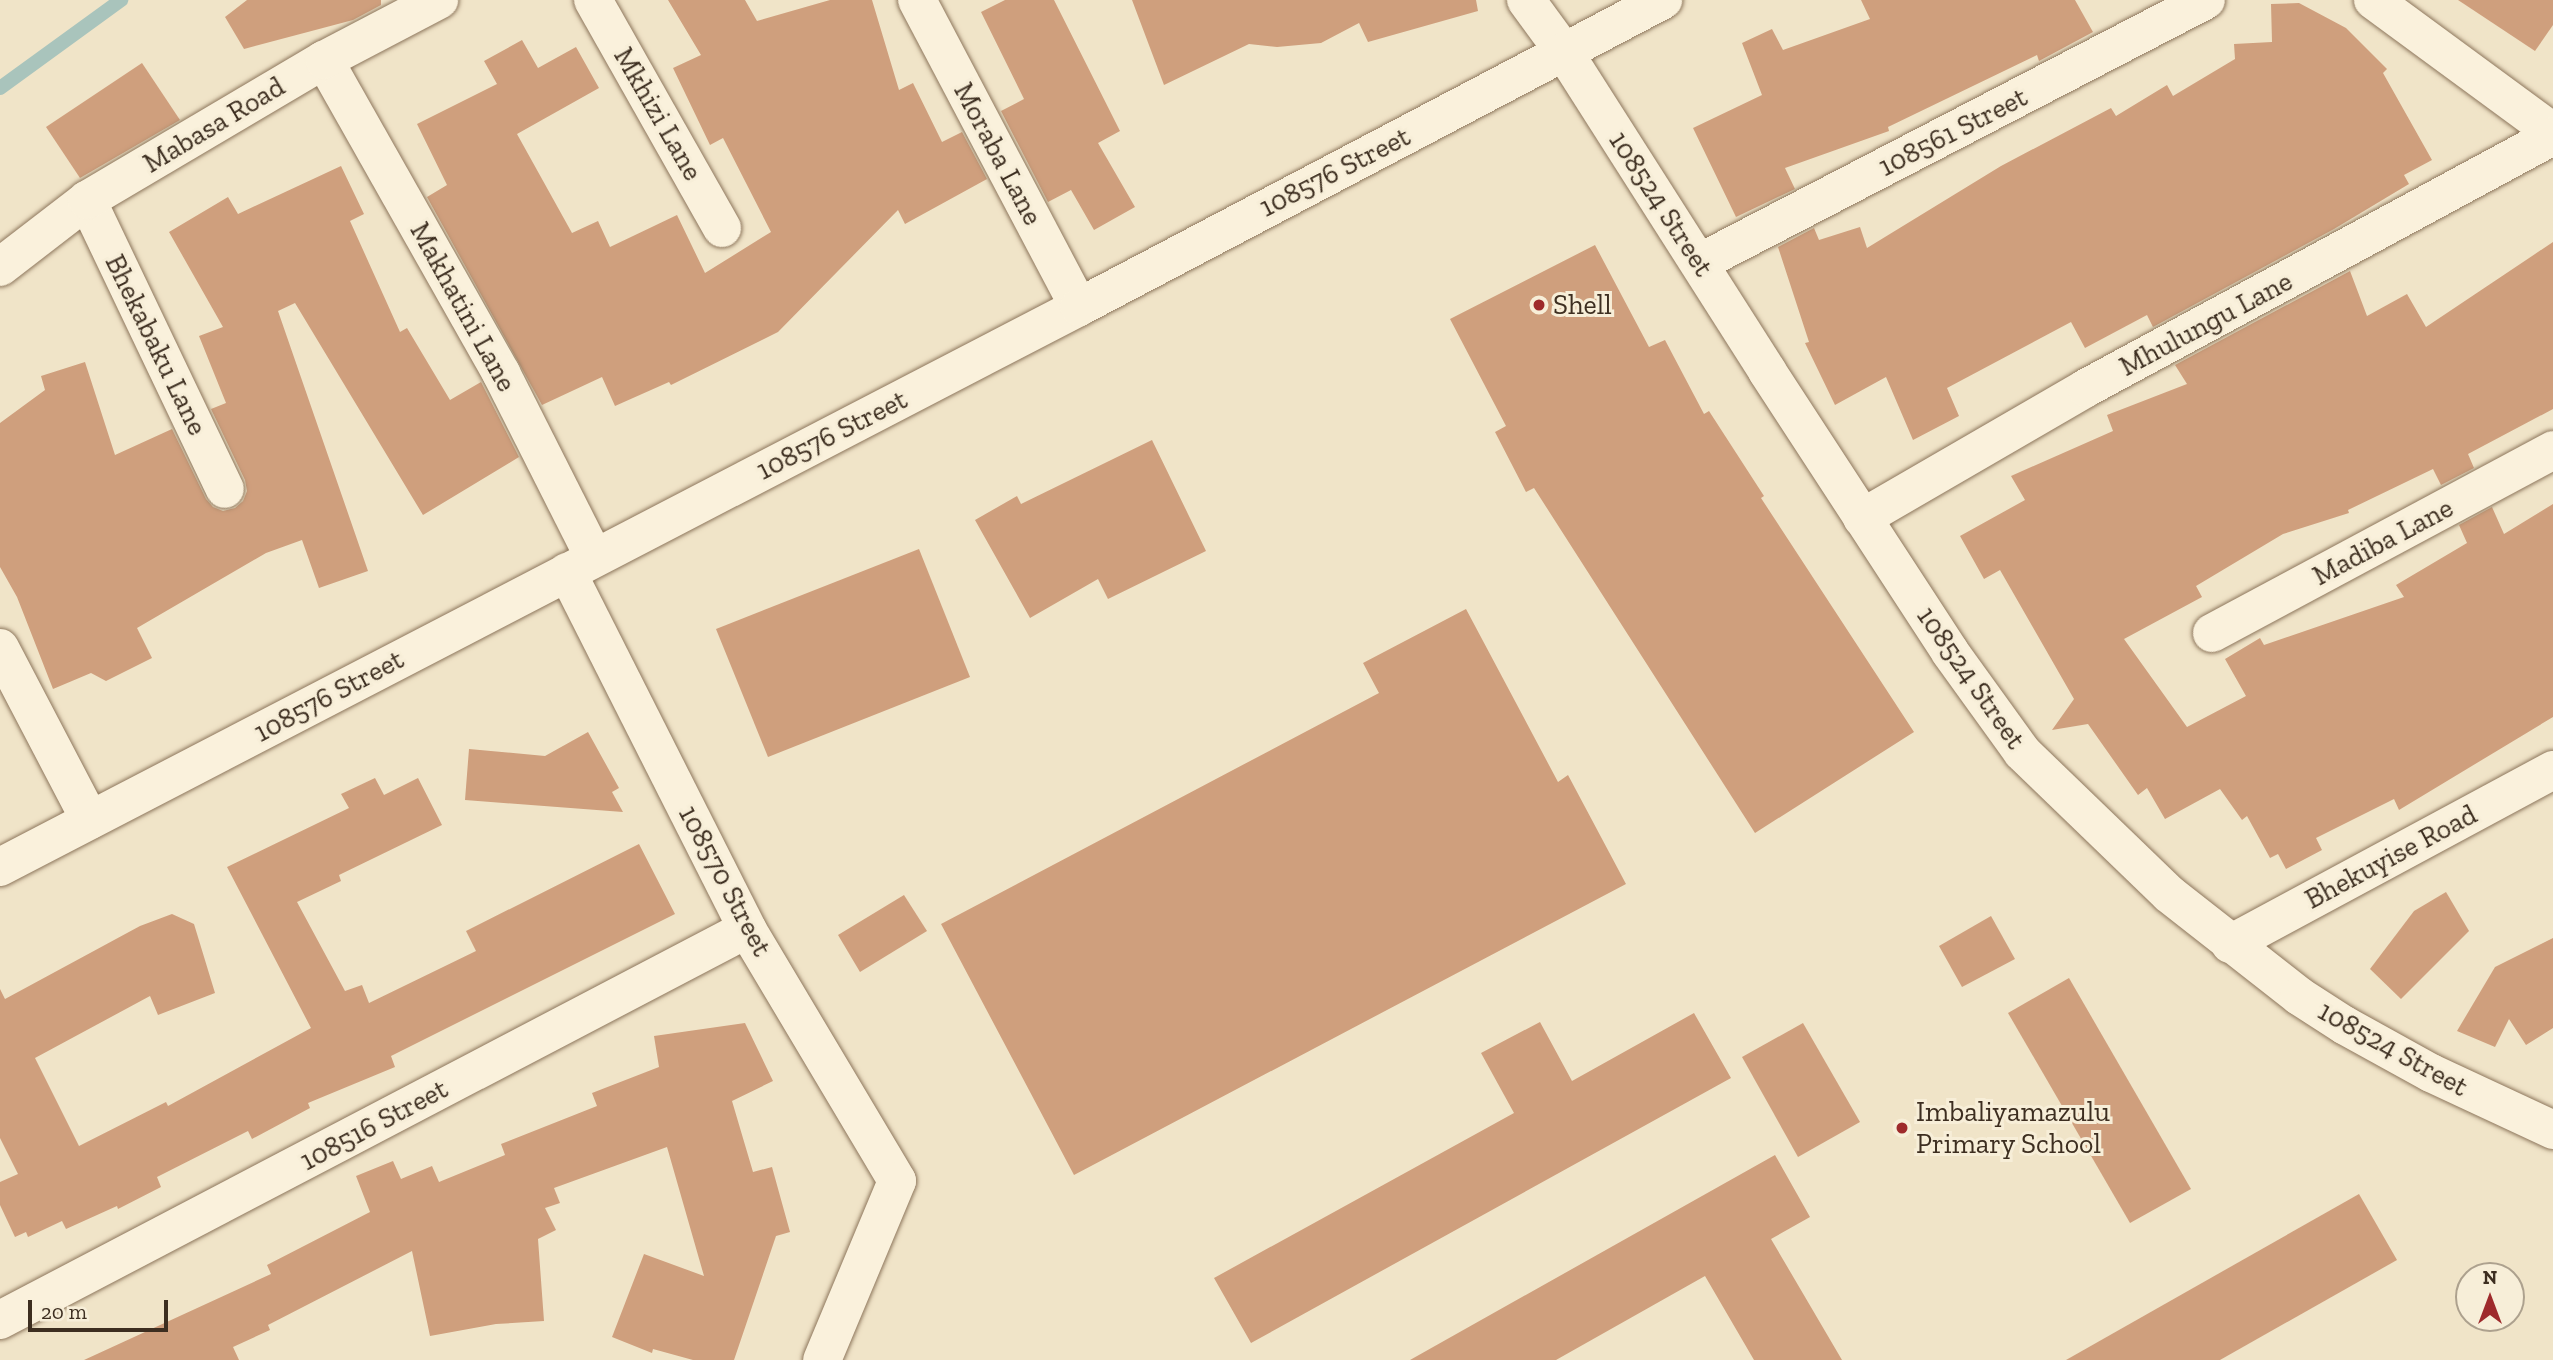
<!DOCTYPE html>
<style>
body{margin:0}
#map{position:relative;width:2553px;height:1360px;overflow:hidden;background:#f0e4c8;font-family:"Zilla Slab",serif}
div>[style]{position:absolute}
.stream>*{height:14px;margin:-7px;padding:0 7px;transform-origin:7px;border-radius:7px;background:#a9c4bc}
.building>*{inset:0;background:#cf9f7d}
.roads{filter:drop-shadow(0 0 2px #8d765c) drop-shadow(0 0 2px #8d765c)}
.minor>*{height:38px;margin:-19px;padding:0 19px;transform-origin:19px;border-radius:19px;background:#faf1dc}
.dots>*{width:19px;height:19px;translate:-50% -50%;box-sizing:border-box;border:4px solid #f7eed8;border-radius:50%}
span{translate:-50% -50%;white-space:nowrap;text-align:center;line-height:1.15;-webkit-text-stroke:6px #f7eed8;paint-order:stroke}
.street-label{font-size:28px;color:#3d2e20}
.poi-label{font-size:28px;color:#3d2e20}
.left{translate:0 -50%;text-align:left}
.north{position:absolute;left:2455px;top:1262px;width:70px;height:70px;box-sizing:border-box;background:#f7eed8;border:2px solid #ada18e;border-radius:50%;rotate:0deg;font-size:19px;font-weight:700;line-height:28px;text-align:center;color:#3d2e20}
.north::after{content:'';display:block;margin:auto;width:24px;height:32px;background:#9e2a2b;clip-path:polygon(50% 0,100% 100%,50% 72%,0 100%)}
.scale{position:absolute;left:28px;top:1300px;width:140px;height:32px;box-sizing:border-box;border:4px solid #3d2e20;border-top:0;padding-left:9px;font-size:21px;line-height:24px;white-space:nowrap;color:#3d2e20;-webkit-text-stroke:5px #f7eed8;paint-order:stroke}
</style>
<div id="map">
<div class="stream">
<i style="left:0;top:88px;width:150px;rotate:-36deg"></i>
</div>
<div class="building">
<i style="clip-path:polygon(247px 0,381px 0,381px 5px,353px 20px,244px 49px,225px 17px)"></i>
<i style="clip-path:polygon(668px 0,745px 0,757px 21px,830px 0,872px 0,899px 90px,913px 83px,942px 142px,962px 132px,987px 179px,905px 224px,898px 210px,778px 332px,671px 385px,669px 382px,615px 406px,602px 377px,542px 405px,427px 197px,447px 185px,417px 124px,497px 84px,484px 61px,522px 40px,538px 68px,576px 47px,599px 88px,517px 134px,572px 233px,598px 221px,610px 247px,677px 215px,705px 273px,771px 232px,723px 138px,710px 145px,673px 68px,701px 55px)"></i>
<i style="clip-path:polygon(1005px 0,1054px 0,1120px 131px,1098px 143px,1135px 207px,1094px 230px,1071px 190px,1048px 202px,1001px 111px,1024px 99px,981px 12px)"></i>
<i style="clip-path:polygon(1132px 0,1476px 0,1478px 11px,1368px 42px,1359px 23px,1321px 43px,1277px 47px,1249px 44px,1164px 85px)"></i>
<i style="clip-path:polygon(1861px 0,2075px 0,2093px 32px,2039px 61px,2037px 55px,1888px 127px,1889px 131px,1785px 168px,1795px 189px,1736px 217px,1693px 128px,1762px 95px,1742px 43px,1772px 29px,1783px 50px,1870px 19px)"></i>
<i style="clip-path:polygon(2458px 0,2553px 0,2553px 25px,2535px 51px)"></i>
<i style="clip-path:polygon(2299px 3px,2346px 28px,2387px 69px,2383px 73px,2432px 160px,2404px 175px,2409px 184px,2334px 229px,2153px 327px,2147px 315px,2085px 348px,2071px 322px,1947px 388px,1959px 416px,1913px 440px,1886px 377px,1835px 405px,1805px 343px,1809px 342px,1778px 247px,1814px 228px,1819px 240px,1860px 227px,1867px 248px,2001px 166px,2111px 108px,2116px 116px,2167px 85px,2173px 96px,2235px 59px,2234px 44px,2272px 42px,2271px 4px)"></i>
<i style="clip-path:polygon(142px 63px,180px 120px,80px 178px,46px 127px)"></i>
<i style="clip-path:polygon(341px 166px,364px 214px,350px 221px,400px 332px,407px 328px,450px 400px,481px 382px,519px 457px,423px 515px,295px 303px,278px 311px,368px 571px,319px 588px,302px 540px,266px 553px,137px 628px,152px 658px,106px 681px,91px 673px,53px 689px,17px 597px,0 567px,0 423px,45px 390px,41px 376px,85px 362px,115px 455px,172px 429px,206px 499px,213px 507px,223px 511px,235px 508px,243px 501px,247px 491px,245px 480px,211px 409px,226px 403px,199px 336px,223px 327px,169px 232px,228px 197px,238px 214px)"></i>
<i style="clip-path:polygon(2553px 242px,2553px 409px,2468px 454px,2474px 468px,2441px 485px,2433px 469px,2348px 510px,2349px 513px,2283px 534px,2196px 586px,2202px 597px,2124px 639px,2187px 727px,2246px 696px,2225px 659px,2260px 638px,2264px 645px,2404px 597px,2396px 585px,2467px 543px,2459px 525px,2492px 507px,2504px 534px,2553px 504px,2553px 717px,2399px 810px,2394px 799px,2316px 838px,2322px 850px,2286px 869px,2278px 854px,2270px 858px,2247px 816px,2242px 820px,2220px 789px,2165px 819px,2147px 788px,2138px 795px,2088px 724px,2052px 730px,2074px 699px,2000px 570px,1984px 579px,1960px 536px,2025px 500px,2011px 476px,2113px 431px,2107px 415px,2187px 384px,2175px 365px,2350px 271px,2367px 316px,2407px 294px,2426px 327px)"></i>
<i style="clip-path:polygon(1595px 245px,1649px 347px,1665px 340px,1704px 414px,1709px 411px,1764px 496px,1761px 498px,1914px 732px,1755px 833px,1534px 488px,1526px 492px,1495px 432px,1506px 426px,1450px 319px)"></i>
<i style="clip-path:polygon(1152px 440px,1206px 551px,1108px 599px,1098px 579px,1030px 618px,975px 520px,1017px 496px,1021px 504px)"></i>
<i style="clip-path:polygon(919px 549px,970px 677px,768px 757px,716px 629px)"></i>
<i style="clip-path:polygon(1466px 609px,1558px 782px,1568px 775px,1626px 884px,1074px 1175px,941px 924px,1379px 693px,1363px 663px)"></i>
<i style="clip-path:polygon(588px 732px,619px 788px,612px 792px,623px 812px,465px 800px,469px 749px,545px 756px)"></i>
<i style="clip-path:polygon(375px 778px,384px 795px,418px 778px,442px 825px,339px 875px,341px 881px,297px 902px,345px 991px,362px 985px,369px 1003px,476px 951px,466px 931px,639px 844px,675px 914px,391px 1056px,395px 1067px,308px 1103px,310px 1108px,252px 1139px,248px 1131px,157px 1177px,161px 1187px,118px 1209px,117px 1206px,66px 1229px,62px 1221px,28px 1237px,26px 1232px,15px 1237px,0 1205px,0 1182px,18px 1174px,0 1138px,0 989px,5px 999px,140px 926px,172px 914px,194px 924px,215px 993px,158px 1015px,150px 996px,35px 1058px,79px 1146px,166px 1102px,168px 1106px,311px 1028px,227px 867px,349px 808px,341px 794px)"></i>
<i style="clip-path:polygon(2446px 892px,2469px 931px,2401px 999px,2370px 969px,2414px 911px)"></i>
<i style="clip-path:polygon(904px 895px,927px 931px,860px 972px,838px 935px)"></i>
<i style="clip-path:polygon(1991px 916px,2015px 959px,1962px 987px,1939px 946px)"></i>
<i style="clip-path:polygon(2553px 938px,2553px 1028px,2526px 1045px,2509px 1019px,2495px 1047px,2457px 1031px,2495px 967px)"></i>
<i style="clip-path:polygon(2069px 978px,2191px 1189px,2130px 1223px,2008px 1013px)"></i>
<i style="clip-path:polygon(1694px 1013px,1731px 1078px,1251px 1343px,1214px 1278px,1514px 1113px,1481px 1053px,1540px 1022px,1572px 1081px)"></i>
<i style="clip-path:polygon(745px 1023px,773px 1081px,732px 1101px,753px 1172px,772px 1167px,790px 1232px,776px 1236px,734px 1360px,693px 1360px,653px 1349px,652px 1353px,612px 1337px,644px 1254px,704px 1276px,667px 1147px,554px 1188px,560px 1203px,545px 1208px,556px 1230px,538px 1239px,544px 1321px,496px 1324px,430px 1336px,412px 1251px,268px 1325px,270px 1330px,233px 1347px,239px 1360px,84px 1360px,271px 1274px,267px 1265px,370px 1212px,356px 1176px,393px 1161px,401px 1179px,432px 1166px,439px 1182px,505px 1155px,501px 1144px,597px 1106px,592px 1093px,659px 1067px,654px 1036px)"></i>
<i style="clip-path:polygon(1803px 1023px,1860px 1122px,1798px 1157px,1742px 1057px)"></i>
<i style="clip-path:polygon(1775px 1155px,1810px 1217px,1771px 1239px,1842px 1360px,1754px 1360px,1705px 1276px,1556px 1360px,1410px 1360px)"></i>
<i style="clip-path:polygon(2359px 1194px,2397px 1260px,2220px 1360px,2066px 1360px)"></i>
</div>
<div class="roads">
<div class="minor">
<i style="left:593px;top:0;width:262px;rotate:60.5deg"></i>
<i style="left:917px;top:0;width:347px;rotate:62.2deg"></i>
<i style="left:1526px;top:0;width:64px;rotate:53.8deg"></i>
<i style="left:1564px;top:52px;width:378px;rotate:57.5deg"></i>
<i style="left:1767px;top:371px;width:335px;rotate:56.9deg"></i>
<i style="left:1950px;top:652px;width:123px;rotate:54.2deg"></i>
<i style="left:2022px;top:752px;width:204px;rotate:44deg"></i>
<i style="left:2169px;top:894px;width:165px;rotate:38.1deg"></i>
<i style="left:2299px;top:996px;width:54px;rotate:32.8deg"></i>
<i style="left:2344px;top:1025px;width:99px;rotate:28.9deg"></i>
<i style="left:2431px;top:1073px;width:135px;rotate:25deg"></i>
<i style="left:2373px;top:0;width:223px;rotate:36.3deg"></i>
<i style="left:324px;top:60px;width:360px;rotate:60.5deg"></i>
<i style="left:501px;top:373px;width:206px;rotate:63.2deg"></i>
<i style="left:87px;top:200px;width:320px;rotate:64.5deg"></i>
<i style="left:1699px;top:263px;width:571px;rotate:-27.42deg"></i>
<i style="left:0;top:267px;width:110px;rotate:-37.6deg"></i>
<i style="left:87px;top:200px;width:275px;rotate:-30.6deg"></i>
<i style="left:324px;top:60px;width:130px;rotate:-27.6deg"></i>
<i style="left:1862px;top:518px;width:259px;rotate:-30.1deg"></i>
<i style="left:2086px;top:388px;width:531px;rotate:-28.35deg"></i>
<i style="left:567px;top:572px;width:400px;rotate:63.2deg"></i>
<i style="left:747px;top:929px;width:293px;rotate:59.2deg"></i>
<i style="left:897px;top:1181px;width:194px;rotate:112.7deg"></i>
<i style="left:2212px;top:633px;width:387px;rotate:-28.2deg"></i>
<i style="left:0;top:648px;width:194px;rotate:62.4deg"></i>
<i style="left:0;top:867px;width:1216px;rotate:-27.43deg"></i>
<i style="left:1079px;top:307px;width:660px;rotate:-27.73deg"></i>
<i style="left:2230px;top:944px;width:367px;rotate:-28.3deg"></i>
<i style="left:0;top:1320px;width:843px;rotate:-27.63deg"></i>
</div>
</div>
<div class="dots">
<i style="left:1539px;top:305px;background:#9e2a2b"></i>
<i style="left:1902px;top:1128px;background:#9e2a2b"></i>
</div>
<div class="street-label">
<span style="left:658px;top:114px;rotate:60deg">Mkhizi Lane</span>
<span style="left:214px;top:125px;rotate:-31deg">Mabasa Road</span>
<span style="left:1953px;top:132px;rotate:-27deg">108561 Street</span>
<span style="left:998px;top:154px;rotate:62deg">Moraba Lane</span>
<span style="left:1335px;top:172px;rotate:-27deg">108576 Street</span>
<span style="left:1661px;top:204px;rotate:57deg">108524 Street</span>
<span style="left:463px;top:307px;rotate:61deg">Makhatini Lane</span>
<span style="left:2206px;top:324px;rotate:-28deg">Mhulungu Lane</span>
<span style="left:156px;top:345px;rotate:64deg">Bhekabaku Lane</span>
<span style="left:832px;top:435px;rotate:-27deg">108576 Street</span>
<span style="left:2383px;top:542px;rotate:-28deg">Madiba Lane</span>
<span style="left:1971px;top:678px;rotate:55deg">108524 Street</span>
<span style="left:329px;top:696px;rotate:-28deg">108576 Street</span>
<span style="left:2391px;top:857px;rotate:-28deg">Bhekuyise Road</span>
<span style="left:725px;top:881px;rotate:62deg">108570 Street</span>
<span style="left:2393px;top:1049px;rotate:29deg">108524 Street</span>
<span style="left:374px;top:1125px;rotate:-28deg">108516 Street</span>
</div>
<div class="poi-label">
<span class="left" style="left:1553px;top:305px">Shell</span>
<span class="left" style="left:1916px;top:1128px">Imbaliyamazulu<br>Primary School</span>
</div>
<div class="north">N</div>
<div class="scale">20 m</div>
</div>
